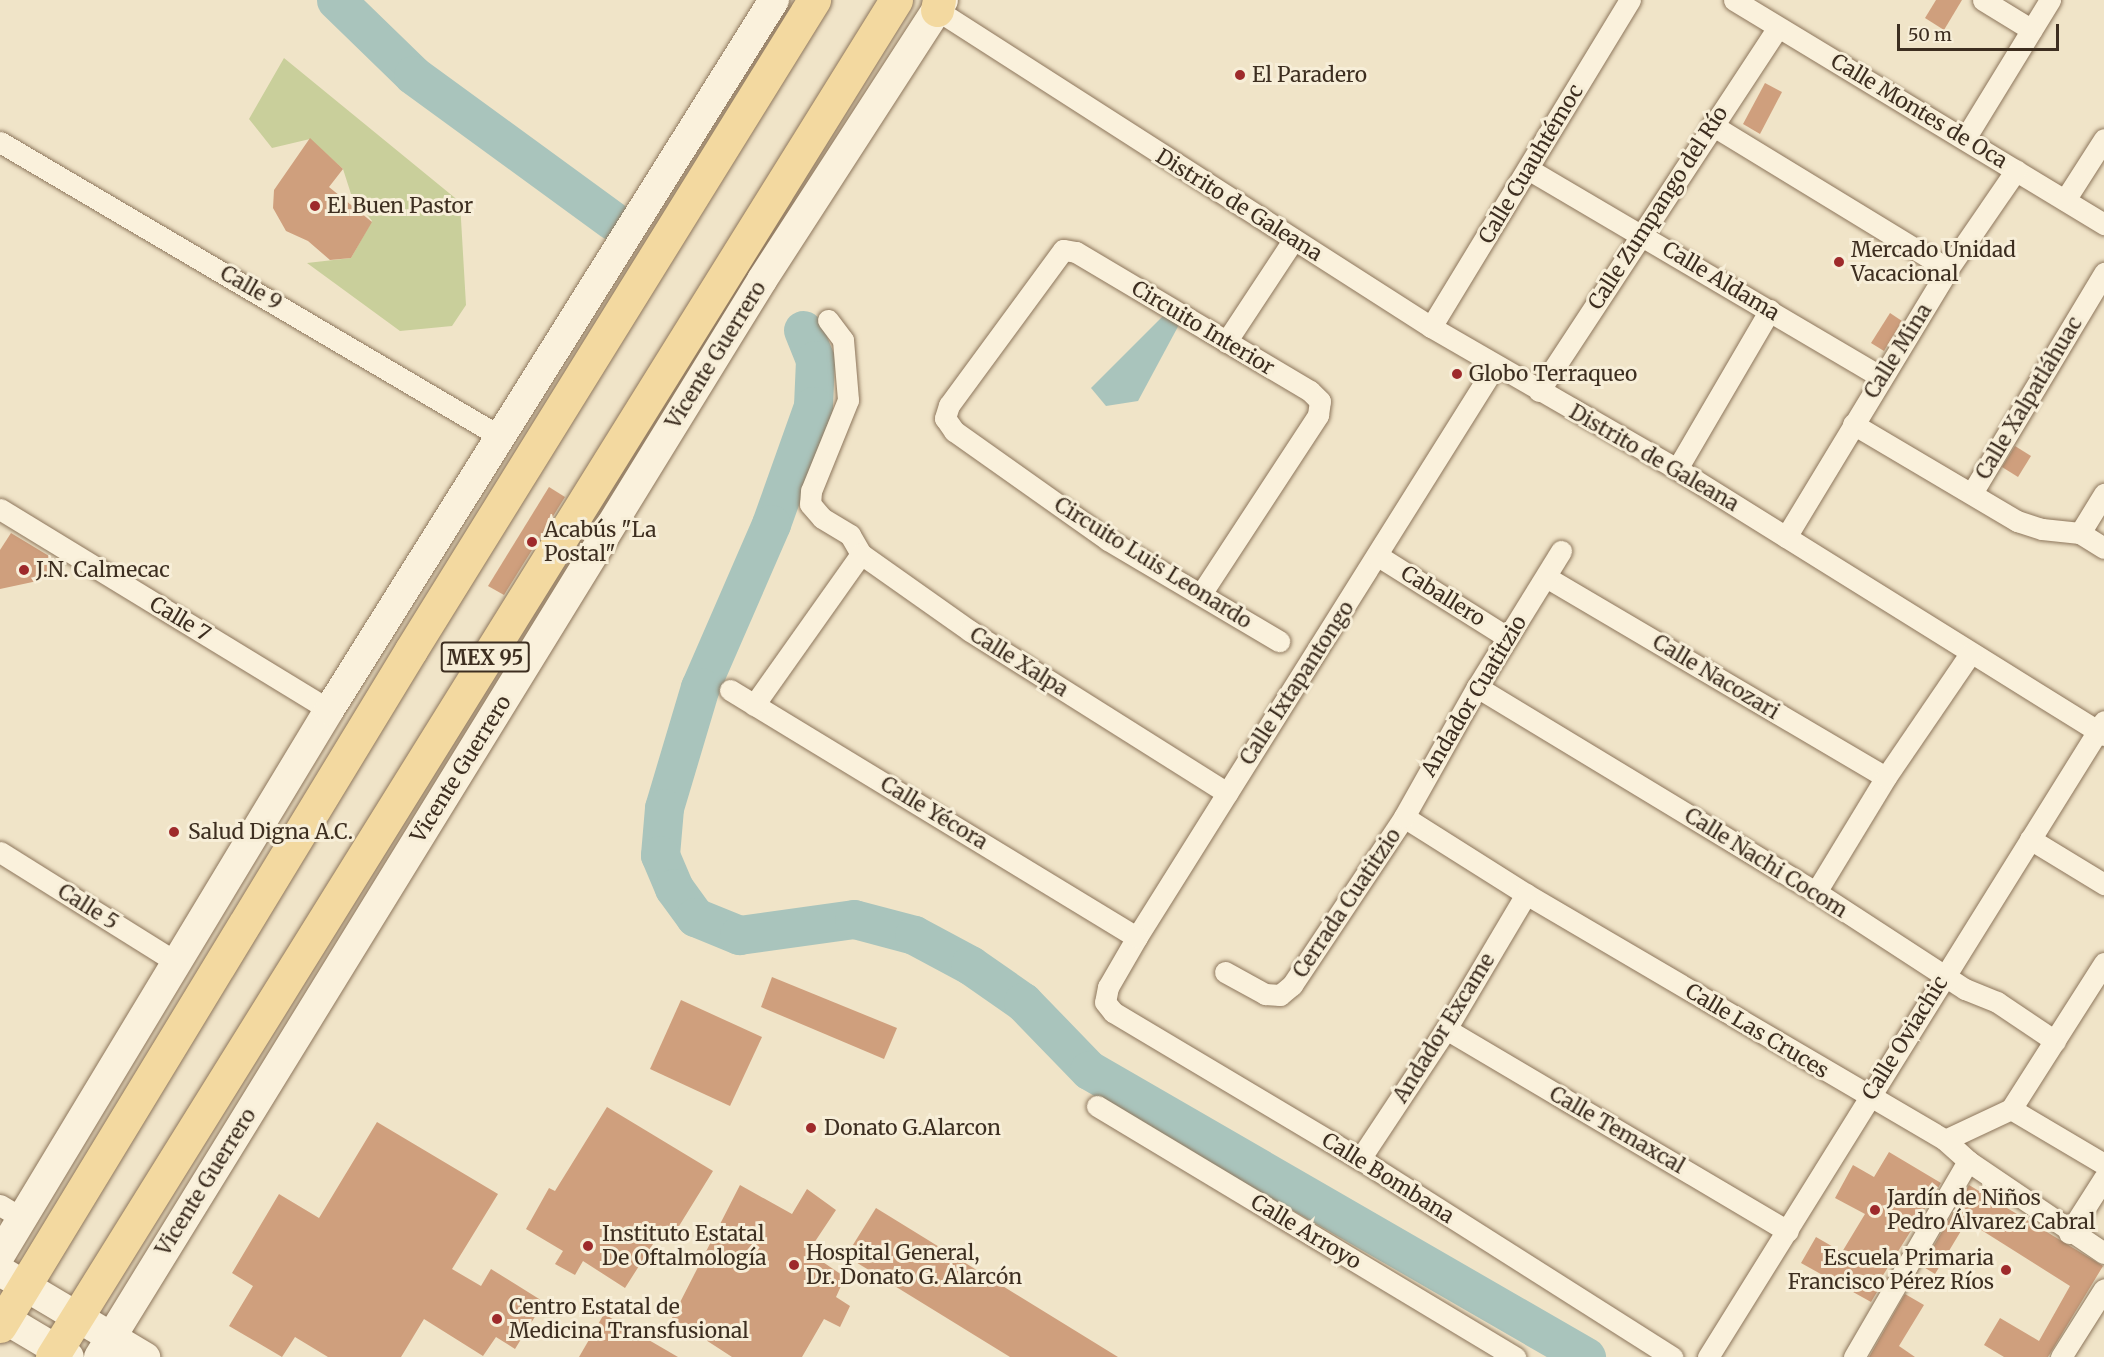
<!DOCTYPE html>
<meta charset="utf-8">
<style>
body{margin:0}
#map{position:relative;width:2104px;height:1357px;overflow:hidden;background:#f0e4c8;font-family:Merriweather,serif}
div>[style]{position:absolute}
.green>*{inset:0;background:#c9cf9b}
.water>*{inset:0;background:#a9c4bc}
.river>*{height:39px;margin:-19.5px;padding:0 19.5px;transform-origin:19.5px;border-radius:19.5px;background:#a9c4bc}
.building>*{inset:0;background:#cf9f7d}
.roads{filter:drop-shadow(0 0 2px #8d765c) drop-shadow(0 0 2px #8d765c)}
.minor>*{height:21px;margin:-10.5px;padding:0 10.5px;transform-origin:10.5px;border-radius:10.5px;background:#faf1dc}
.secondary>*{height:30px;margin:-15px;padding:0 15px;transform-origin:15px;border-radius:15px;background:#faf1dc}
.primary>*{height:33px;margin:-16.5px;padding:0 16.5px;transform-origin:16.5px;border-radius:16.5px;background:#f3d9a0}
.dots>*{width:16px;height:16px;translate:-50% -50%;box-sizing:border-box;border:3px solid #f7eed8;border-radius:50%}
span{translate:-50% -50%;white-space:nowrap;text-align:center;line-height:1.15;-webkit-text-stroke:6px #f7eed8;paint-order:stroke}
.shield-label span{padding:2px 4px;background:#f7eed8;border:2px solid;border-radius:4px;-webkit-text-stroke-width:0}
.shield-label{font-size:20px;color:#3d2e20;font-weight:700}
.poi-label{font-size:21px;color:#3d2e20}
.left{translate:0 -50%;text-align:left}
.right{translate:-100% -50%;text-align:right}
.street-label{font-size:21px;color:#3d2e20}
.scale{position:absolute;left:1897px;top:24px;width:162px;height:27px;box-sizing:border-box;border:3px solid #3d2e20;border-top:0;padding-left:8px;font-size:18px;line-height:21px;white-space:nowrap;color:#3d2e20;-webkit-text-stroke:4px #f7eed8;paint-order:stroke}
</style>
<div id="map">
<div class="green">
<i style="clip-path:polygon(284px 58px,460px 202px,466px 305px,452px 326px,400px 331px,307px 263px,351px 258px,372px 221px,351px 194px,343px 169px,310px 139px,272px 148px,249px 119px)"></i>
</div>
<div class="water">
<i style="clip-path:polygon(1169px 310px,1181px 321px,1138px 401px,1106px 406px,1091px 388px)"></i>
</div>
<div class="river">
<i style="left:336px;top:0;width:107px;rotate:44.2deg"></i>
<i style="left:413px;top:75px;width:246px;rotate:36.1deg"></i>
<i style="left:803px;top:330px;width:32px;rotate:68deg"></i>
<i style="left:815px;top:360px;width:46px;rotate:92.5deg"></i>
<i style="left:813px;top:406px;width:125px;rotate:109.6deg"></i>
<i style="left:771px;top:524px;width:178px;rotate:113.5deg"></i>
<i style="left:700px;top:687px;width:126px;rotate:106.6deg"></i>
<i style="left:664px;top:808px;width:47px;rotate:94.9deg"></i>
<i style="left:660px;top:855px;width:36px;rotate:67deg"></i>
<i style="left:674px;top:888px;width:36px;rotate:54deg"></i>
<i style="left:695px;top:917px;width:48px;rotate:22.2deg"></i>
<i style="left:739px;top:935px;width:116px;rotate:-7.9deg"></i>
<i style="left:854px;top:919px;width:62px;rotate:14.9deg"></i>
<i style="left:914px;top:935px;width:64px;rotate:28.2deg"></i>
<i style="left:970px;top:965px;width:65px;rotate:34.9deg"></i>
<i style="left:1023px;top:1002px;width:95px;rotate:45.9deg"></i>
<i style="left:1089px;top:1070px;width:574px;rotate:30deg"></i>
</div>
<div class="building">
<i style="clip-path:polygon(1936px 0,1962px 0,1944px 30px,1925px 18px)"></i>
<i style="clip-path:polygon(1765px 83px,1782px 92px,1760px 134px,1743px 124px)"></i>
<i style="clip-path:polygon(310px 138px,343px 169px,329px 187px,372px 222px,351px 258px,330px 260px,308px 241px,286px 231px,273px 208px,274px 190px)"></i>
<i style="clip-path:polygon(1890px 313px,1902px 321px,1884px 351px,1871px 343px)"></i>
<i style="clip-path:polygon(2015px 446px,2031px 456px,2018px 477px,2002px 467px)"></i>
<i style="clip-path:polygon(549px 487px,565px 497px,504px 595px,488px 586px)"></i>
<i style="clip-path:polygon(11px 533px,54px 559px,42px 580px,0 589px,0 550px)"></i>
<i style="clip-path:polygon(772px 977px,897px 1028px,884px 1059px,761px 1007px)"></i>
<i style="clip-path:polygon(681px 1000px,762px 1037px,730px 1106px,650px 1069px)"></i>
<i style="clip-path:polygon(607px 1107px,713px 1171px,671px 1239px,660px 1233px,625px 1288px,583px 1261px,575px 1275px,555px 1264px,563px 1251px,526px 1229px,549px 1188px,555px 1191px)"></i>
<i style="clip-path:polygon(377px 1122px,498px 1194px,452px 1269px,481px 1286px,491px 1269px,544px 1302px,515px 1349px,496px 1337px,483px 1356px,424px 1319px,401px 1357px,328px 1357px,295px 1337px,282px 1357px,229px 1326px,253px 1286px,232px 1273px,279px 1194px,319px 1218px)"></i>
<i style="clip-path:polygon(1889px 1152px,1941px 1183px,1880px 1280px,1883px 1282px,1871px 1302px,1801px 1263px,1816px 1237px,1842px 1252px,1865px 1214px,1835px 1198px,1853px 1165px,1874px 1177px)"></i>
<i style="clip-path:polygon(740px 1185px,792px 1214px,807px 1189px,836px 1210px,808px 1252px,845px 1277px,836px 1297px,850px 1306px,840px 1327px,824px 1319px,802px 1357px,732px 1357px,672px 1318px)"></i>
<i style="clip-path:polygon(1969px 1185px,2103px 1266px,2048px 1357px,2004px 1357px,1984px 1345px,2000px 1318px,2039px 1341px,2070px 1286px,1967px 1221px,1935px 1274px,1922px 1266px)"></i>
<i style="clip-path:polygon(876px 1208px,1118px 1357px,1010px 1357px,846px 1256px)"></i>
<i style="clip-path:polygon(1905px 1294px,1924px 1305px,1899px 1346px,1915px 1357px,1869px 1357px)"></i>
<i style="clip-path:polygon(604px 1314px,678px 1357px,579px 1357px)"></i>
</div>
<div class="roads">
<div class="minor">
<i style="left:1734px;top:0;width:433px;rotate:31.2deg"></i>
<i style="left:1983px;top:0;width:57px;rotate:31.5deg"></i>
<i style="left:937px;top:10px;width:587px;rotate:32.69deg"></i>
<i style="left:1431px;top:327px;width:284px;rotate:30deg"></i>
<i style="left:1677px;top:469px;width:503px;rotate:31.92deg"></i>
<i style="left:1712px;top:125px;width:276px;rotate:31.4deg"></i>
<i style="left:1966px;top:137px;width:161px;rotate:-58.5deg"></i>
<i style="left:0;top:142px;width:581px;rotate:30.49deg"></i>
<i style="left:1528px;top:169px;width:410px;rotate:30.5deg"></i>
<i style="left:2065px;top:200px;width:72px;rotate:-57.4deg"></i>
<i style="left:828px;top:320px;width:25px;rotate:53deg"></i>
<i style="left:843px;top:340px;width:60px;rotate:85.2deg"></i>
<i style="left:848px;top:400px;width:98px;rotate:112.1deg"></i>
<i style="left:811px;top:491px;width:13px;rotate:94deg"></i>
<i style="left:810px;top:504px;width:18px;rotate:49deg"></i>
<i style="left:822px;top:518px;width:33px;rotate:31deg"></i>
<i style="left:850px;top:535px;width:22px;rotate:60deg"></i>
<i style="left:861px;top:554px;width:133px;rotate:35.2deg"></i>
<i style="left:970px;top:631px;width:304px;rotate:32.2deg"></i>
<i style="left:1431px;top:327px;width:383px;rotate:-58.7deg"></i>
<i style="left:1226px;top:342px;width:123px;rotate:-56.6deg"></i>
<i style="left:1495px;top:366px;width:674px;rotate:122.09deg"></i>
<i style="left:1137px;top:937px;width:58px;rotate:120.1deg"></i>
<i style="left:1108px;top:987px;width:15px;rotate:101deg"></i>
<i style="left:1105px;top:1002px;width:13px;rotate:51deg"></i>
<i style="left:1113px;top:1012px;width:287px;rotate:30.8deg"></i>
<i style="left:1360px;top:1159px;width:370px;rotate:32.4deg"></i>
<i style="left:1539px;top:391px;width:435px;rotate:-56.7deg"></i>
<i style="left:1853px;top:424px;width:191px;rotate:30.6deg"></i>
<i style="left:2017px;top:521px;width:26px;rotate:18deg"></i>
<i style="left:2042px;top:529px;width:38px;rotate:6deg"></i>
<i style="left:2080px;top:533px;width:28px;rotate:32deg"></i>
<i style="left:1677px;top:469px;width:184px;rotate:-59.7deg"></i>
<i style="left:1972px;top:493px;width:257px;rotate:-59deg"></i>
<i style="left:0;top:509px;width:386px;rotate:31.4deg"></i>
<i style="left:2080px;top:533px;width:46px;rotate:-58.4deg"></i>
<i style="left:1786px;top:537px;width:313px;rotate:-58.8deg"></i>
<i style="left:1948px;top:269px;width:120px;rotate:-55.5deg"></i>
<i style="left:1378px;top:556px;width:152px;rotate:32.1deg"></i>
<i style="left:1546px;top:577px;width:394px;rotate:30.5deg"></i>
<i style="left:1201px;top:594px;width:214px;rotate:-56.8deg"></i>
<i style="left:1318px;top:415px;width:14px;rotate:-82deg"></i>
<i style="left:1320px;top:401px;width:14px;rotate:-135deg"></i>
<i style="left:1310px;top:391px;width:272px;rotate:-149.3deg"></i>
<i style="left:1076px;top:252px;width:13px;rotate:-171deg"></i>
<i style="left:1063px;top:250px;width:192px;rotate:126.3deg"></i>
<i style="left:949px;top:405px;width:14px;rotate:107deg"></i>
<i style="left:945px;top:418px;width:16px;rotate:55deg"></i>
<i style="left:954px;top:431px;width:189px;rotate:35.3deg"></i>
<i style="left:1108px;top:540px;width:199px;rotate:30.6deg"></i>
<i style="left:1477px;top:687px;width:396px;rotate:31.2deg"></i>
<i style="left:1816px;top:892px;width:178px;rotate:33.1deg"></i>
<i style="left:1965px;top:989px;width:35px;rotate:22deg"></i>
<i style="left:1997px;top:1002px;width:70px;rotate:33.9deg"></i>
<i style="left:730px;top:690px;width:476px;rotate:31.3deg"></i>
<i style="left:754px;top:705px;width:185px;rotate:-54.7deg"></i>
<i style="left:1404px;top:817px;width:144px;rotate:32.3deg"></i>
<i style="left:1526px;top:894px;width:486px;rotate:30.4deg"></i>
<i style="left:1945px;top:1140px;width:31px;rotate:42deg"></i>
<i style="left:1968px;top:1161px;width:164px;rotate:34.1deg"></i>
<i style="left:2030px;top:839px;width:87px;rotate:31.3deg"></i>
<i style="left:0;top:852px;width:208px;rotate:32deg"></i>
<i style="left:1816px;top:892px;width:135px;rotate:-58.7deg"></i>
<i style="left:1886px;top:777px;width:149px;rotate:-55.7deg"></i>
<i style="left:1225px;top:972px;width:46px;rotate:28.8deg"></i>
<i style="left:1265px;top:994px;width:15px;rotate:4deg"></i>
<i style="left:1280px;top:995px;width:16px;rotate:-40deg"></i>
<i style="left:1292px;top:985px;width:202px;rotate:-56.3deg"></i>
<i style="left:1404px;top:817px;width:149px;rotate:-60.7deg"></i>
<i style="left:1477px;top:687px;width:160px;rotate:-58.3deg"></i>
<i style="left:1446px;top:1029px;width:397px;rotate:30.6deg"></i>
<i style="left:1097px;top:1106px;width:488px;rotate:31deg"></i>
<i style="left:2011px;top:1109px;width:108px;rotate:30.6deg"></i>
<i style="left:1945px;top:1140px;width:73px;rotate:-25.2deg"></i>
<i style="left:2011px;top:1109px;width:173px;rotate:-57.5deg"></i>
<i style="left:1360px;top:1159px;width:156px;rotate:-56.5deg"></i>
<i style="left:1446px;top:1029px;width:157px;rotate:-59.3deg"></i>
<i style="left:0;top:1205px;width:27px;rotate:31deg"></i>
<i style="left:2069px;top:1233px;width:65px;rotate:-57.5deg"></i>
<i style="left:1708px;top:1357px;width:749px;rotate:-58.09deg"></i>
<i style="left:1854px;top:1357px;width:227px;rotate:-59.8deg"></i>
<i style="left:2061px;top:1357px;width:80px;rotate:-57.7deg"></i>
</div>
<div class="secondary">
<i style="left:0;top:1255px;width:637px;rotate:-58.88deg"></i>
<i style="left:329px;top:710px;width:838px;rotate:-57.92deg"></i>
<i style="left:0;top:1271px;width:169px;rotate:30.7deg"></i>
<i style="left:0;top:1316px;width:80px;rotate:30.7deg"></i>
<i style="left:99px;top:1357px;width:1265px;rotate:-58.38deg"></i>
<i style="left:762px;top:280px;width:333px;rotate:-57.1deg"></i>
</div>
<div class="primary">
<i style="left:937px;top:10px;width:10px;rotate:-79deg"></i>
<i style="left:0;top:1326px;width:791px;rotate:-58.7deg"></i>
<i style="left:411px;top:650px;width:765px;rotate:-58.2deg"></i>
<i style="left:52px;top:1357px;width:1598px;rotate:-58.12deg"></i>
</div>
</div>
<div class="dots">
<i style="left:1240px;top:75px;background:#9e2a2b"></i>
<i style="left:315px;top:206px;background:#9e2a2b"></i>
<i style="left:1839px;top:262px;background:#9e2a2b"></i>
<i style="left:1457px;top:374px;background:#9e2a2b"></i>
<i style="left:532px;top:542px;background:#9e2a2b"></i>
<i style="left:24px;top:570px;background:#9e2a2b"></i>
<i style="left:174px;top:832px;background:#9e2a2b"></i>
<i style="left:811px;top:1128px;background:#9e2a2b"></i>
<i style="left:1875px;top:1210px;background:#9e2a2b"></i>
<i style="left:588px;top:1246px;background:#9e2a2b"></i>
<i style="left:794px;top:1265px;background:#9e2a2b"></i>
<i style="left:2006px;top:1270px;background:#9e2a2b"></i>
<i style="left:497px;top:1319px;background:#9e2a2b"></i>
</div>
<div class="shield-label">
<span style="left:485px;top:657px">MEX 95</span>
</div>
<div class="poi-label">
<span class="left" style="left:1252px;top:75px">El Paradero</span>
<span class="left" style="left:327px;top:206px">El Buen Pastor</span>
<span class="left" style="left:1851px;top:262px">Mercado Unidad<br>Vacacional</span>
<span class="left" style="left:1469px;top:374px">Globo Terraqueo</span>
<span class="left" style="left:544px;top:542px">Acabús "La<br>Postal"</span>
<span class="left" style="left:36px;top:570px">J.N. Calmecac</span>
<span class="left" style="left:188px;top:832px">Salud Digna A.C.</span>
<span class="left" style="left:824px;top:1128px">Donato G.Alarcon</span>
<span class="left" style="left:1887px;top:1210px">Jardín de Niños<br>Pedro Álvarez Cabral</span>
<span class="left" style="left:602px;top:1246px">Instituto Estatal<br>De Oftalmología</span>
<span class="left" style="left:806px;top:1265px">Hospital General,<br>Dr. Donato G. Alarcón</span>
<span class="right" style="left:1994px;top:1270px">Escuela Primaria<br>Francisco Pérez Ríos</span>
<span class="left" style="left:509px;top:1319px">Centro Estatal de<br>Medicina Transfusional</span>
</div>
<div class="street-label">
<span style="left:1919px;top:111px;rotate:31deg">Calle Montes de Oca</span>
<span style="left:1531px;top:164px;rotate:-59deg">Calle Cuauhtémoc</span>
<span style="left:1239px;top:205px;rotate:32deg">Distrito de Galeana</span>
<span style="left:1658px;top:208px;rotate:-57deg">Calle Zumpango del Río</span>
<span style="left:1721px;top:281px;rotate:31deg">Calle Aldama</span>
<span style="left:251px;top:288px;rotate:30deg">Calle 9</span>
<span style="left:1203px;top:328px;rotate:31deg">Circuito Interior</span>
<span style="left:1898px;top:351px;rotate:-58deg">Calle Mina</span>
<span style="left:716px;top:355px;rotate:-58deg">Vicente Guerrero</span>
<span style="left:2029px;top:398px;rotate:-59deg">Calle Xalpatláhuac</span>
<span style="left:1654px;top:458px;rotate:30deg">Distrito de Galeana</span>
<span style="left:1153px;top:563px;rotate:32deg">Circuito Luis Leonardo</span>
<span style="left:1443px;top:596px;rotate:32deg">Caballero</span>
<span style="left:180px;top:619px;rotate:31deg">Calle 7</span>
<span style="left:1019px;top:662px;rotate:32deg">Calle Xalpa</span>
<span style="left:1716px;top:677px;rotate:31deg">Calle Nacozari</span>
<span style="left:1297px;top:683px;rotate:-57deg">Calle Ixtapantongo</span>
<span style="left:1474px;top:696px;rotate:-59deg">Andador Cuatitzio</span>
<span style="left:461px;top:769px;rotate:-58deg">Vicente Guerrero</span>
<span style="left:934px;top:813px;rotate:31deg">Calle Yécora</span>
<span style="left:1766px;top:863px;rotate:32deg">Calle Nachi Cocom</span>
<span style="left:1347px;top:903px;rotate:-56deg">Cerrada Cuatitzio</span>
<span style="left:88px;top:907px;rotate:32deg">Calle 5</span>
<span style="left:1444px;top:1028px;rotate:-58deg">Andador Excame</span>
<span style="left:1757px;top:1031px;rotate:31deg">Calle Las Cruces</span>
<span style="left:1905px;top:1038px;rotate:-58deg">Calle Oviachic</span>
<span style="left:1617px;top:1130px;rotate:30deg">Calle Temaxcal</span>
<span style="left:1388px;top:1178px;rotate:32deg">Calle Bombana</span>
<span style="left:206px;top:1182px;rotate:-58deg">Vicente Guerrero</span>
<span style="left:1306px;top:1232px;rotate:31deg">Calle Arroyo</span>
</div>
<div class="scale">50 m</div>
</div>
